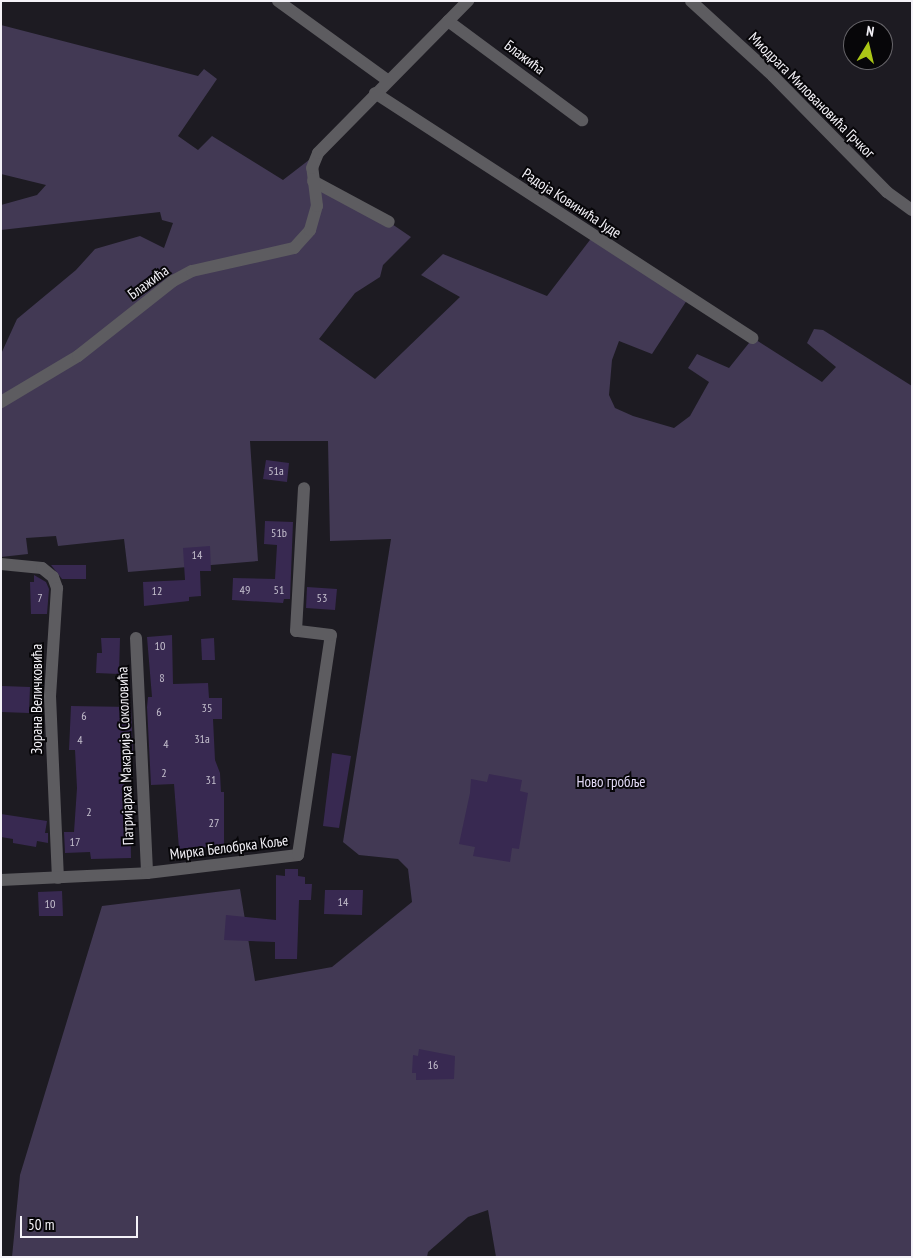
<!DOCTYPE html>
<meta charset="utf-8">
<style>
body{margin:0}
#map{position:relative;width:913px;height:1258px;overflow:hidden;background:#1d1b22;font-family:"PT Sans Narrow",sans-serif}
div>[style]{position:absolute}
.green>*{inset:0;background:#423954}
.building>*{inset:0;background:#382951}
.minor>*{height:12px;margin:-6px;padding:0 6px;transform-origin:6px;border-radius:6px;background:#5d5c60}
span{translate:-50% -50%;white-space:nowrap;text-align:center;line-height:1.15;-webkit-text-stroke:4px #070609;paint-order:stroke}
.number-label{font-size:12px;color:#c5c0ce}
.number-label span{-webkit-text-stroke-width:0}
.street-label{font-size:15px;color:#f4f2f8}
.park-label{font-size:15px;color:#e1d8f5}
.frame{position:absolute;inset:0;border:2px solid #f4f2f8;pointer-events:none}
.north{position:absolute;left:843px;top:20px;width:50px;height:50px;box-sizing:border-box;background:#070609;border:1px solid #666469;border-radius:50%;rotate:9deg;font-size:14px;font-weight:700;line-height:20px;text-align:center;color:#f4f2f8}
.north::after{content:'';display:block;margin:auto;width:18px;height:22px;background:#abc616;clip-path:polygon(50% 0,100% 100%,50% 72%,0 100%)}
.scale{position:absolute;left:20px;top:1216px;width:118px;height:22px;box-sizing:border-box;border:2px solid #f4f2f8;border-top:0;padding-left:6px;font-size:15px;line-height:18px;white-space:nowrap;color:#f4f2f8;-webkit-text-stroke:4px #070609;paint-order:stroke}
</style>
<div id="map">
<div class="green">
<i style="clip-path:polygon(1px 25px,198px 76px,204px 69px,217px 79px,178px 136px,198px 150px,212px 136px,283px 180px,318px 153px,314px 181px,389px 222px,411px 237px,383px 265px,380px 277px,355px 293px,319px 339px,375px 379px,460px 297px,421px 275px,443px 254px,547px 296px,593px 236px,689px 297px,652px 354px,619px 341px,612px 360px,609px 395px,615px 408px,633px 416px,674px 428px,690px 416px,709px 382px,688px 368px,697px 354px,729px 368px,753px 338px,822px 382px,836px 367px,807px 343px,814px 329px,823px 330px,912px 386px,912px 1257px,496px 1257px,488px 1210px,468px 1217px,428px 1252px,427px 1257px,12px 1257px,20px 1175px,102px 906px,240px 889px,255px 981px,332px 967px,412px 902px,408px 869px,398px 859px,359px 855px,343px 842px,391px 539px,330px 541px,328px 441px,250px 441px,258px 561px,128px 572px,124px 539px,58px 546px,56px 536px,26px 538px,28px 554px,1px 557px,1px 354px,17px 319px,76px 270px,95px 249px,140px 236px,164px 248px,173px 223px,162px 220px,160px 212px,1px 230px,1px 205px,37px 195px,46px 185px,1px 174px)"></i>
</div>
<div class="building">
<i style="clip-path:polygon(266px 460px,289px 463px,287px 482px,263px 479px)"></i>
<i style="clip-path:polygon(265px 521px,293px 522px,290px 599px,284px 599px,283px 603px,232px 600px,233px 578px,275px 579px,277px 545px,264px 544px)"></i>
<i style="clip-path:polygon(210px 546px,211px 571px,200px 571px,201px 596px,189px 597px,189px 601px,144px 606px,143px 582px,185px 580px,183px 548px)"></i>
<i style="clip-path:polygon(51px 565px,86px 565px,86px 579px,62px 579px)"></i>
<i style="clip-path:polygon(34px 575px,46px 582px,49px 589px,47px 614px,31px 614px,30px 582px,34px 582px)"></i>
<i style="clip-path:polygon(307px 587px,337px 589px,335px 610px,306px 608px)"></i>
<i style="clip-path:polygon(172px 635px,173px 684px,208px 683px,209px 698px,222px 698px,222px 719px,213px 719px,215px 760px,220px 773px,221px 792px,224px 792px,224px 846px,179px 849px,174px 784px,151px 785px,147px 707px,148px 697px,152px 697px,147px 637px)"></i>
<i style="clip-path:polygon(101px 638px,120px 638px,119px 674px,96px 673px,97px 653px,102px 653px)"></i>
<i style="clip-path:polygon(214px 638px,215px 660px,202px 660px,201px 639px)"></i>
<i style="clip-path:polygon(2px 686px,30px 687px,29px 713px,1px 712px)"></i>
<i style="clip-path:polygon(71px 706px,131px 707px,133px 755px,128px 755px,129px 772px,123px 772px,125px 806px,130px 806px,131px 858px,91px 859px,90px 852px,65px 853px,64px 832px,74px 832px,77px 788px,75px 750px,69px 750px)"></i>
<i style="clip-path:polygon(332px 753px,351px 756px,339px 828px,323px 826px)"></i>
<i style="clip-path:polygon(489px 774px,522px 780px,520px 791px,528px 793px,519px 849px,512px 848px,510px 862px,473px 856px,475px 847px,459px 844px,470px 793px,471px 779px,487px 782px)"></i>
<i style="clip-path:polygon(1px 814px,47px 821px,45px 833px,48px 833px,48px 843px,37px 841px,36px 847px,13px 843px,13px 839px,1px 837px)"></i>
<i style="clip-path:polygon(285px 869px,298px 869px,298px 876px,305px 877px,305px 884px,312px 884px,311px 900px,299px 900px,297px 959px,275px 959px,275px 942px,224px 940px,226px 915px,276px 920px,276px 875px,285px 876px)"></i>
<i style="clip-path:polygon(325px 890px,363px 890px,362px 915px,324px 914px)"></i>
<i style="clip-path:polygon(62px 891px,63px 916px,39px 916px,38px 892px)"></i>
<i style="clip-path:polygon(419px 1049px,455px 1056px,454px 1079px,416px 1080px,416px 1073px,412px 1073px,413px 1055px,418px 1056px)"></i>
</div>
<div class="minor">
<i style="left:278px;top:1px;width:135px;rotate:35.9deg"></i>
<i style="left:691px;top:1px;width:111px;rotate:42.4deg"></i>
<i style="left:773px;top:76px;width:163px;rotate:45.5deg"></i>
<i style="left:887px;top:192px;width:31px;rotate:36deg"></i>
<i style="left:448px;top:21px;width:167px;rotate:36.5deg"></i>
<i style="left:375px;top:93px;width:450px;rotate:33deg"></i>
<i style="left:313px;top:181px;width:86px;rotate:28.3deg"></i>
<i style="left:1px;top:402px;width:90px;rotate:-30.9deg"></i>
<i style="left:78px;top:356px;width:121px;rotate:-38.3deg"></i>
<i style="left:173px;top:281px;width:21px;rotate:-28deg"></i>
<i style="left:192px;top:271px;width:105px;rotate:-12.7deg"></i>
<i style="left:294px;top:248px;width:24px;rotate:-48deg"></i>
<i style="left:310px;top:230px;width:25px;rotate:-74deg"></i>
<i style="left:317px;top:206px;width:38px;rotate:-97deg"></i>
<i style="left:312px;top:168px;width:16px;rotate:-68deg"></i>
<i style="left:318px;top:153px;width:214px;rotate:-45.4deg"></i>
<i style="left:1px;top:564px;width:41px;rotate:5.6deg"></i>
<i style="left:42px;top:568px;width:14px;rotate:39deg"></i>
<i style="left:53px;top:577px;width:12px;rotate:70deg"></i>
<i style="left:57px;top:588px;width:108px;rotate:93.7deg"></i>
<i style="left:50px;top:696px;width:182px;rotate:87.5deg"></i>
<i style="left:136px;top:638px;width:235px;rotate:87.3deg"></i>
<i style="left:1px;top:880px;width:146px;rotate:-2.7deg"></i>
<i style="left:147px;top:873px;width:152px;rotate:-6.8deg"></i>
<i style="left:298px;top:855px;width:222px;rotate:-81.5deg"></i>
<i style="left:331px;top:635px;width:35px;rotate:-173deg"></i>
<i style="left:296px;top:631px;width:143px;rotate:-86.8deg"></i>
</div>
<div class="number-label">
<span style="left:276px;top:471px">51a</span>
<span style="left:279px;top:533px">51b</span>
<span style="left:197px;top:555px">14</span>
<span style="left:245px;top:590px">49</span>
<span style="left:279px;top:590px">51</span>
<span style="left:157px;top:591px">12</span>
<span style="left:40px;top:598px">7</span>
<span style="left:322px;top:598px">53</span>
<span style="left:160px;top:646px">10</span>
<span style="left:162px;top:678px">8</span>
<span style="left:207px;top:708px">35</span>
<span style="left:159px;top:712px">6</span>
<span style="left:84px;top:716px">6</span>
<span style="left:202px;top:739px">31a</span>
<span style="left:80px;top:740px">4</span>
<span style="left:166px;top:744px">4</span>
<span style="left:164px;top:773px">2</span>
<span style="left:211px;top:780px">31</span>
<span style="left:89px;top:812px">2</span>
<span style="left:214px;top:823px">27</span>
<span style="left:75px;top:842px">17</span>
<span style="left:343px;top:902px">14</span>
<span style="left:50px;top:904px">10</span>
<span style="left:433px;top:1065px">16</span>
</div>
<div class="street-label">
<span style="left:525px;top:57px;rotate:37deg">Блажића</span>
<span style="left:812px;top:95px;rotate:45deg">Миодрага Миловановића Грчког</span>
<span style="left:572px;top:203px;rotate:33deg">Радоја Ковинића Јуде</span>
<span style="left:148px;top:282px;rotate:-36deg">Блажића</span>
<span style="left:37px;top:699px;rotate:-90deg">Зорана Величковића</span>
<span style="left:125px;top:756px;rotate:-92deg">Патријарха Макарија Соколовића</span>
<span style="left:229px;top:847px;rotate:-7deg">Мирка Белобрка Коље</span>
</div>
<div class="park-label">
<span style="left:611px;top:782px">Ново гробље</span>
</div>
<div class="frame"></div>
<div class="north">N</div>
<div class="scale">50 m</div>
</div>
